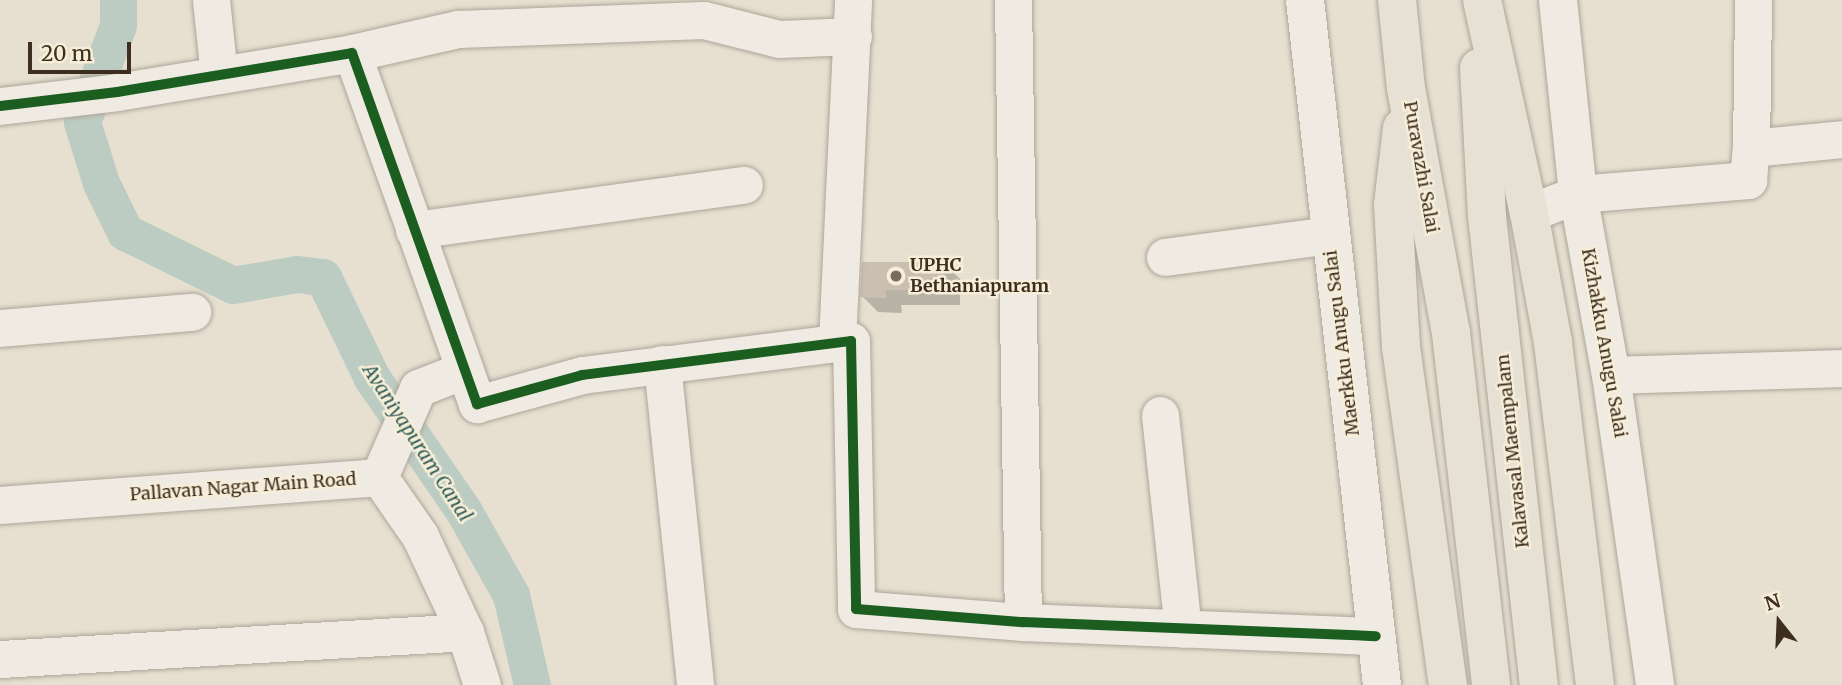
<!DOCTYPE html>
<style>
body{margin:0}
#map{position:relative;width:1842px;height:685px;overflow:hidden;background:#e7e0d1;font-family:Merriweather,serif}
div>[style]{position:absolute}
.shadow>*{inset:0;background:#0003}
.canal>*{height:37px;margin:-18.5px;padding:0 18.5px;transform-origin:18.5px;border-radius:18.5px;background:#bcccc2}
.building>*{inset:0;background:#cbbfb2}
.roads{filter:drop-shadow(0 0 2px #ada599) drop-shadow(0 0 2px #ada599)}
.street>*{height:37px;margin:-18.5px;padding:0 18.5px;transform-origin:18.5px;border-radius:18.5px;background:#efebe3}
.secondary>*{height:38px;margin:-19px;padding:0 19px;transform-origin:19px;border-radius:19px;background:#efebe3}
.primary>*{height:38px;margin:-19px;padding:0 19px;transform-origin:19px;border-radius:19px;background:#e6e1d4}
.cycleway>*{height:10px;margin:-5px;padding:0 5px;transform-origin:5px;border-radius:5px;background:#1b5e20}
.dots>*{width:19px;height:19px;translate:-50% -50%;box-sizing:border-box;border:4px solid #f7eed8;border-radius:50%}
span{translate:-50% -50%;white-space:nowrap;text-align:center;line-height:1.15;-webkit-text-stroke:5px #f7eed8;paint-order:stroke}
.street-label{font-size:18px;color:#3d2e20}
.poi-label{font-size:18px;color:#3d2e20;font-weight:700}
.left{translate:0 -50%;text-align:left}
.water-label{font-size:19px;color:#2f5d5a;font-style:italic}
.north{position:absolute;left:1744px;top:587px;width:70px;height:70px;-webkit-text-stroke:5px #f7eed8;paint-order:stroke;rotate:342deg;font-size:19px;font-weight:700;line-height:28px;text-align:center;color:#3d2e20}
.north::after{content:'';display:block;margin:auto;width:24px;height:32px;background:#3d2e20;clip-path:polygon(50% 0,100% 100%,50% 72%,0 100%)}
.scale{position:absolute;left:28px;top:42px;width:103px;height:32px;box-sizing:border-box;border:4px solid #3d2e20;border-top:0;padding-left:9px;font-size:21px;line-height:24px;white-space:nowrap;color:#3d2e20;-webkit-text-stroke:5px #f7eed8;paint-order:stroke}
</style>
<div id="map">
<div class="shadow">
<i style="clip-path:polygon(944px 263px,960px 279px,960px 305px,901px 305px,902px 313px,878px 312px,862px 296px)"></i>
</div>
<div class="canal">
<i style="left:118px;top:0;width:25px;rotate:90deg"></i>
<i style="left:118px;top:25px;width:103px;rotate:110.4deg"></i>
<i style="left:82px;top:122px;width:64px;rotate:72.7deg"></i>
<i style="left:101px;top:183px;width:55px;rotate:63.9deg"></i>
<i style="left:125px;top:232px;width:120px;rotate:26.1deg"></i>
<i style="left:233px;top:285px;width:65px;rotate:-9.8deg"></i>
<i style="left:297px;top:274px;width:26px;rotate:7deg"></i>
<i style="left:323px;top:277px;width:112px;rotate:64.1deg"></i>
<i style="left:372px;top:378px;width:160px;rotate:55.4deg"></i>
<i style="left:463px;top:510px;width:98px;rotate:60.5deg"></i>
<i style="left:511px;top:595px;width:92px;rotate:76.9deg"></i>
</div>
<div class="building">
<i style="clip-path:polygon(862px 262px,944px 262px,945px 290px,886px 290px,886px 298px,860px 297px)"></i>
</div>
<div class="roads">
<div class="street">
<i style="left:211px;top:0;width:75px;rotate:83.9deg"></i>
<i style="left:1013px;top:0;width:622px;rotate:89.08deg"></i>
<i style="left:352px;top:53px;width:109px;rotate:-12.8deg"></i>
<i style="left:458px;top:29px;width:246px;rotate:-2.1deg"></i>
<i style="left:704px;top:20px;width:77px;rotate:14.2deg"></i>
<i style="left:779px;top:39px;width:74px;rotate:-2.3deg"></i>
<i style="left:0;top:106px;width:118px;rotate:-6.8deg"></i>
<i style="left:117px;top:92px;width:238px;rotate:-9.4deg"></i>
<i style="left:352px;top:53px;width:373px;rotate:70.4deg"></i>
<i style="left:477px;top:404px;width:109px;rotate:-15.4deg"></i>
<i style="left:582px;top:375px;width:271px;rotate:-7.2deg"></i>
<i style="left:851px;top:341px;width:268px;rotate:88.9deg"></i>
<i style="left:856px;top:609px;width:168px;rotate:4.5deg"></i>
<i style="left:1023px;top:622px;width:353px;rotate:2.3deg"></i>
<i style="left:1751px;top:148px;width:148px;rotate:-89.2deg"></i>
<i style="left:1529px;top:213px;width:53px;rotate:-21.2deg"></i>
<i style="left:1578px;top:194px;width:171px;rotate:-4.7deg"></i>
<i style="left:1748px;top:180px;width:32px;rotate:-85deg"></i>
<i style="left:1751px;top:148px;width:91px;rotate:-5.6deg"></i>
<i style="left:414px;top:230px;width:333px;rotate:-7.8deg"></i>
<i style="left:1165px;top:257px;width:166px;rotate:-7.6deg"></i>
<i style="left:0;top:328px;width:193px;rotate:-4.8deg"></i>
<i style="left:837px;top:342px;width:342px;rotate:-87.3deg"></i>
<i style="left:662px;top:364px;width:323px;rotate:84.1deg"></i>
<i style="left:1611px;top:375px;width:231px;rotate:-1.7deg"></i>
<i style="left:1160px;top:415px;width:215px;rotate:83.9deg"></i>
<i style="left:379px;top:477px;width:97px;rotate:-66.3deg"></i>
<i style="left:418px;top:388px;width:49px;rotate:-21.4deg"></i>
<i style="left:0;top:505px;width:380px;rotate:-4.2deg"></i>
<i style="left:379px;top:477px;width:72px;rotate:55.2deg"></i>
<i style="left:420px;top:536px;width:106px;rotate:64.9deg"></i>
<i style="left:465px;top:632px;width:56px;rotate:72.2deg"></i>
<i style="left:0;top:659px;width:466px;rotate:-3.3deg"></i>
</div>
<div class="secondary">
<i style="left:1305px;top:0;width:689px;rotate:83.59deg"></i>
<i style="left:1558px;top:0;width:195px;rotate:84.1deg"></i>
<i style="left:1578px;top:194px;width:184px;rotate:79.7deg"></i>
<i style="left:1611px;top:375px;width:313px;rotate:81.9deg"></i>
</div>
<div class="primary">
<i style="left:1397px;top:0;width:88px;rotate:84.2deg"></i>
<i style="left:1406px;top:88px;width:249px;rotate:79.6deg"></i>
<i style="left:1451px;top:333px;width:354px;rotate:83.5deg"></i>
<i style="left:1482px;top:0;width:218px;rotate:77.6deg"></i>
<i style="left:1529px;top:213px;width:132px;rotate:79.5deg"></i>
<i style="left:1553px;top:343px;width:345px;rotate:83deg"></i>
<i style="left:1479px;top:68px;width:148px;rotate:86.9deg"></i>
<i style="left:1487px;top:216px;width:472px;rotate:83.7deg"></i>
<i style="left:1402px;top:128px;width:78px;rotate:96.7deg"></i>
<i style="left:1393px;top:205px;width:142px;rotate:86.8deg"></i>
<i style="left:1401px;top:347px;width:341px;rotate:82.1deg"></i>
</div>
</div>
<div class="cycleway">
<i style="left:0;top:106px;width:118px;rotate:-6.8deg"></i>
<i style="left:117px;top:92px;width:238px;rotate:-9.4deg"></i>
<i style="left:352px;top:53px;width:373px;rotate:70.4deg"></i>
<i style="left:477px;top:404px;width:109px;rotate:-15.4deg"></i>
<i style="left:582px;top:375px;width:271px;rotate:-7.2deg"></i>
<i style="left:851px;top:341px;width:268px;rotate:88.9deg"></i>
<i style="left:856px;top:609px;width:168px;rotate:4.5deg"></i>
<i style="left:1023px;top:622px;width:353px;rotate:2.3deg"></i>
</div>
<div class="dots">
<i style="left:896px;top:276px;background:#786c5e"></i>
</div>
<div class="street-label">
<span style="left:1421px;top:167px;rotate:80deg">Puravazhi Salai</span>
<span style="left:1342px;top:343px;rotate:-97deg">Maerkku Anugu Salai</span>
<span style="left:1604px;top:343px;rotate:80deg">Kizhakku Anugu Salai</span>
<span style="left:1513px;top:451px;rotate:-96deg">Kalavasal Maempalam</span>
<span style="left:243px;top:487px;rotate:-4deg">Pallavan Nagar Main Road</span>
</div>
<div class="poi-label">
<span class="left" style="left:910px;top:276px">UPHC<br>Bethaniapuram</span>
</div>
<div class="water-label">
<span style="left:417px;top:443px;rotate:57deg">Avaniyapuram Canal</span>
</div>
<div class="north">N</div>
<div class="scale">20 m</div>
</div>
